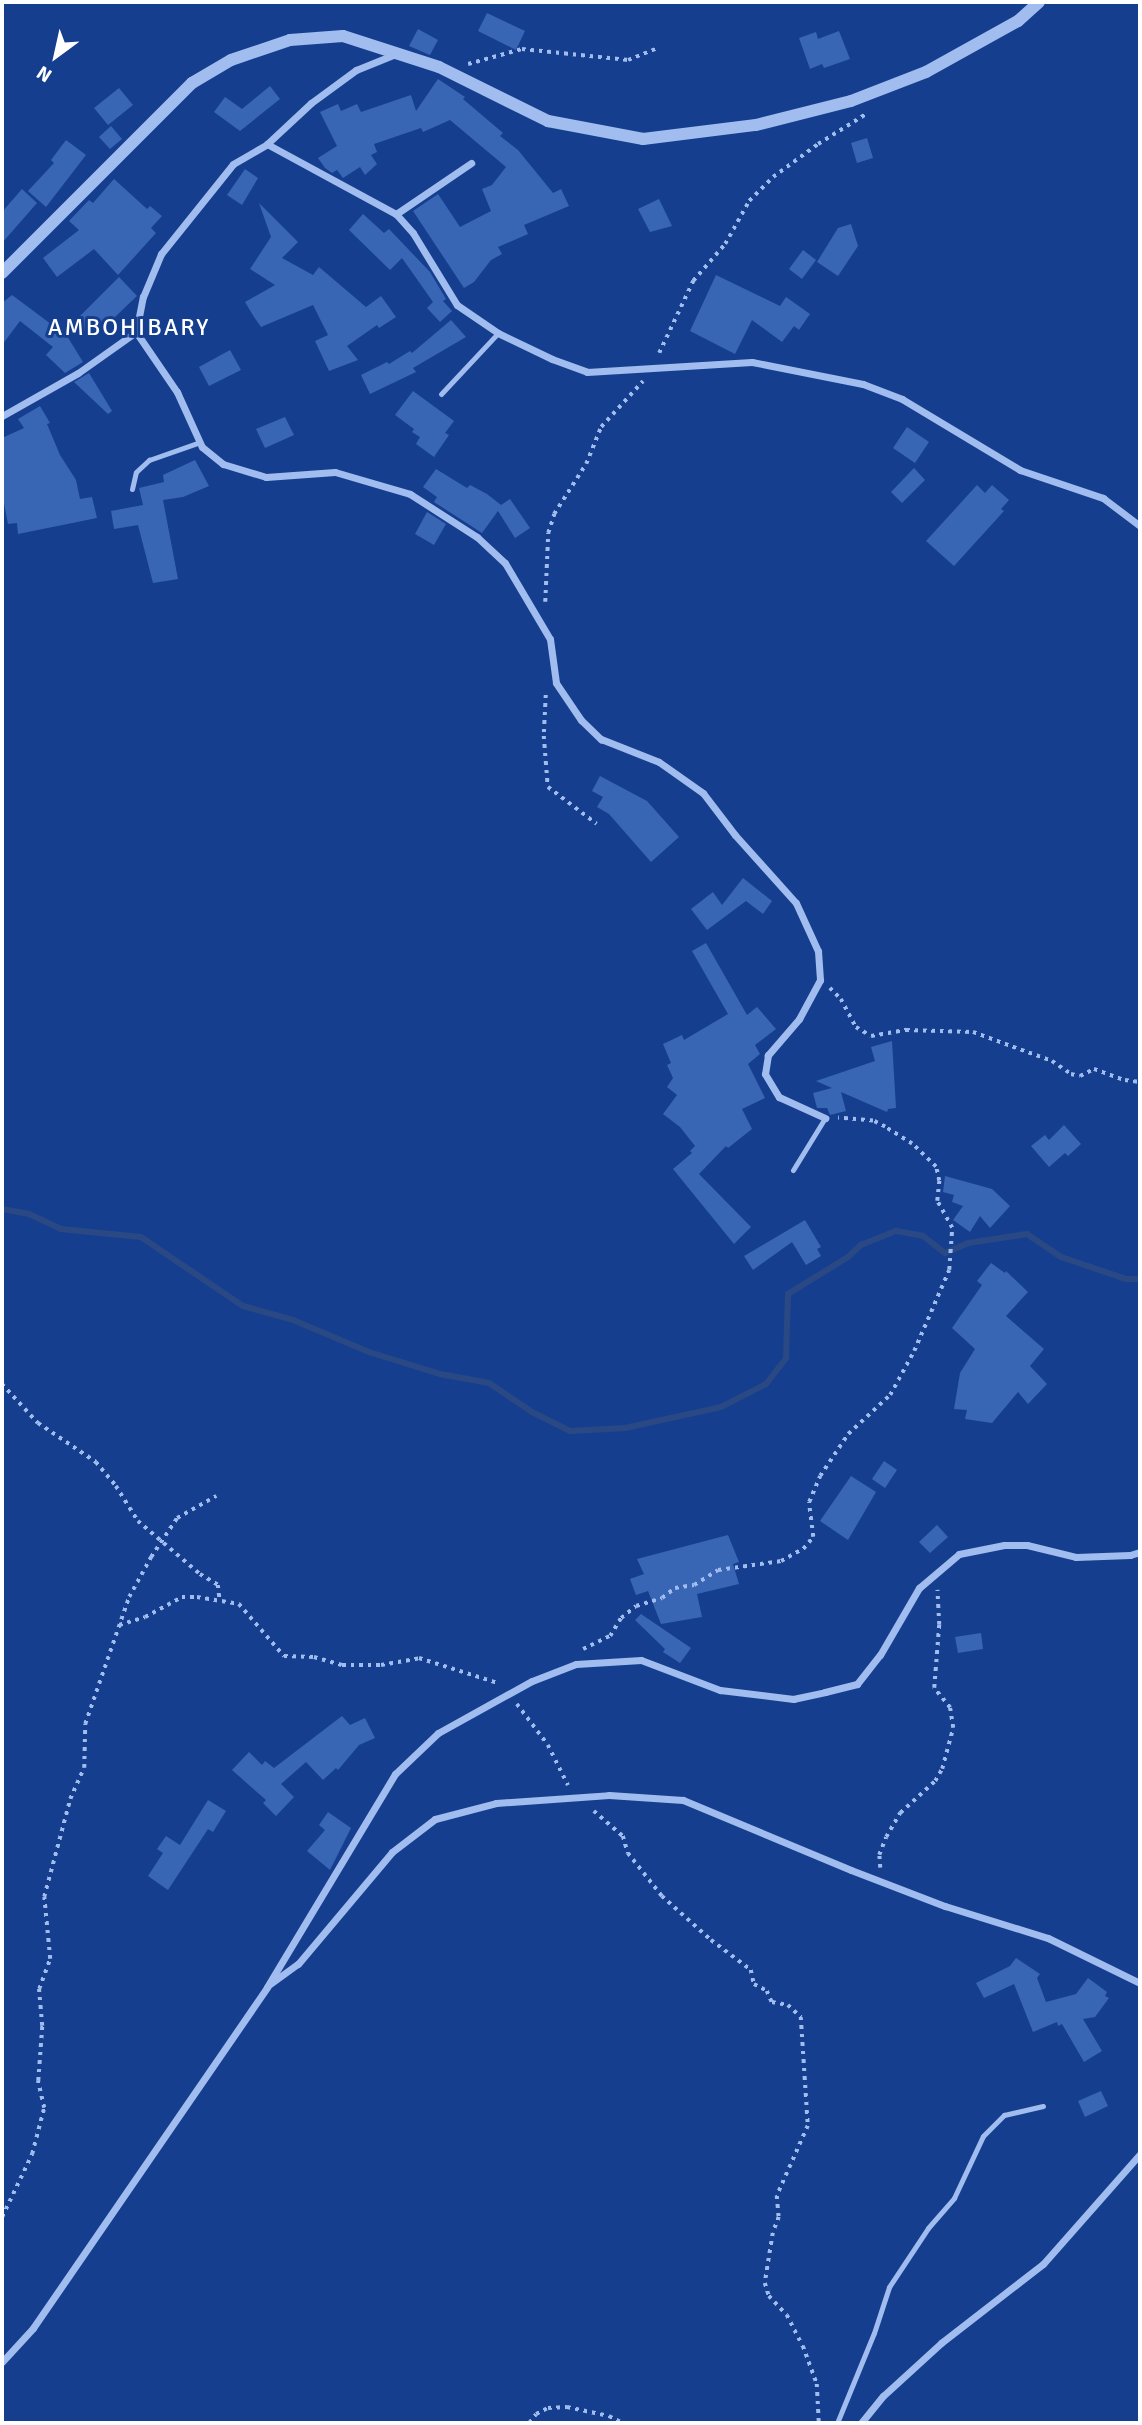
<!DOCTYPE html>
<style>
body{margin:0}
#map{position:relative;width:1142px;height:2425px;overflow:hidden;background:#153f8e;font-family:Signika,sans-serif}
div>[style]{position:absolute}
.stream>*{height:6px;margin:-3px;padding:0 3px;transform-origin:3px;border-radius:3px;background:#2a4984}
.building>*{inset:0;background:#3965b5}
.path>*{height:3.5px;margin-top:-1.75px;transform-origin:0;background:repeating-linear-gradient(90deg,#a1bdf0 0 3.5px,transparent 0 8.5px)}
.service>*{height:5px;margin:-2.5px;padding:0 2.5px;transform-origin:2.5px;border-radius:2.5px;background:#a1bdf0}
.minor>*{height:7px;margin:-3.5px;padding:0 3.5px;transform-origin:3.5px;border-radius:3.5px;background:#a1bdf0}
.tertiary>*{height:12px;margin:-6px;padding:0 6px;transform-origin:6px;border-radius:6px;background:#a1bdf0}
span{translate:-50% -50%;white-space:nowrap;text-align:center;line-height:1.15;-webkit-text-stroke:6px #153f8e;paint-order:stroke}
.quarter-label{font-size:24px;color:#fff;letter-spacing:2px}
.frame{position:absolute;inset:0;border:4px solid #fff;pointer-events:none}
.north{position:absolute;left:21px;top:21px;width:70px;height:70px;-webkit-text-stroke:5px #153f8e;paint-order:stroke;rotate:213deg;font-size:19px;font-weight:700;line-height:28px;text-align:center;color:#fff}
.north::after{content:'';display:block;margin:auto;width:24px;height:32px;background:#fff;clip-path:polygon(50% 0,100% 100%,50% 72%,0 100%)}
</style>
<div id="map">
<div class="stream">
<i style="left:2px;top:1209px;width:27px;rotate:10deg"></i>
<i style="left:29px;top:1214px;width:35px;rotate:25deg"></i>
<i style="left:61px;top:1229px;width:80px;rotate:5.7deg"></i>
<i style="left:141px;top:1237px;width:123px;rotate:34.1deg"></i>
<i style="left:243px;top:1306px;width:52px;rotate:15.6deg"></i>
<i style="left:293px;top:1320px;width:82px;rotate:22.8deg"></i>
<i style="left:369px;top:1352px;width:74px;rotate:17.2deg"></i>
<i style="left:440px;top:1374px;width:50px;rotate:10.4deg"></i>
<i style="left:489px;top:1383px;width:52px;rotate:34deg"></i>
<i style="left:532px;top:1412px;width:42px;rotate:26.6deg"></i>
<i style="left:570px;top:1431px;width:55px;rotate:-3.1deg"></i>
<i style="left:625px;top:1428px;width:98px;rotate:-12.3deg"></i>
<i style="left:721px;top:1407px;width:51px;rotate:-27.1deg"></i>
<i style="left:766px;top:1384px;width:33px;rotate:-52deg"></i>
<i style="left:786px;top:1358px;width:64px;rotate:-88.2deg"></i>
<i style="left:788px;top:1294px;width:70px;rotate:-31.7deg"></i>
<i style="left:848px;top:1257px;width:18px;rotate:-43deg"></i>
<i style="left:861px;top:1245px;width:38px;rotate:-22deg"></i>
<i style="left:896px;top:1231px;width:27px;rotate:10deg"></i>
<i style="left:923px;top:1236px;width:28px;rotate:38deg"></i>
<i style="left:945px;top:1253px;width:25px;rotate:-23deg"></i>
<i style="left:968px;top:1243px;width:60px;rotate:-8.7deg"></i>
<i style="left:1027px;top:1234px;width:41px;rotate:34.1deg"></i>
<i style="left:1061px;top:1257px;width:69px;rotate:18.7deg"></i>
<i style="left:1126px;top:1279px;width:14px"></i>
</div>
<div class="building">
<i style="clip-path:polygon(487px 13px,525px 31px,516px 50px,478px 31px)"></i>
<i style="clip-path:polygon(418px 29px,438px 40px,430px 55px,409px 46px)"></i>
<i style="clip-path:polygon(839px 31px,850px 59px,824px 68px,822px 64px,810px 69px,799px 38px,816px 32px,818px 39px)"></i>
<i style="clip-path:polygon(438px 79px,465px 97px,463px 99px,503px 133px,500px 136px,518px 150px,553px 193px,561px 189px,569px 206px,524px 225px,528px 234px,498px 247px,502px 254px,491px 260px,474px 282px,464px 288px,413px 211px,438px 194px,460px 227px,491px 211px,482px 189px,492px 185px,506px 167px,450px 120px,423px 132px,421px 128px,374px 144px,377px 152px,371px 155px,377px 164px,365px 175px,360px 167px,343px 178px,337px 170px,332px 173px,325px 168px,318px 158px,337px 146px,320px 112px,338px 104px,341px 111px,357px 104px,361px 112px,411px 95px,416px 111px)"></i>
<i style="clip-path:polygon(270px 86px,280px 99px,240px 131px,214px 112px,225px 97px,242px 109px)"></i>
<i style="clip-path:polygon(119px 88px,133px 105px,108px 125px,94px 108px)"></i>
<i style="clip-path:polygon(111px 126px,122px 139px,110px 149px,99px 137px)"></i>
<i style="clip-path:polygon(867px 138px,873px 158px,857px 163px,851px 143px)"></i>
<i style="clip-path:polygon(66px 140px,86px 155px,46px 207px,28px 191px,54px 163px,51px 160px)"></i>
<i style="clip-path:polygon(245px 169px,258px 178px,242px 205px,227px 195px)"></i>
<i style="clip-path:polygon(114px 179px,147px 209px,150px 206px,162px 216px,151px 228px,156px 233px,118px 275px,94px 249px,57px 277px,43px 258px,79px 230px,69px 221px,89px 200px,93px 203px)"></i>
<i style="clip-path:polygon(22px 189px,37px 203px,2px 243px,2px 212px)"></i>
<i style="clip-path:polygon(659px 199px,672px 226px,650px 232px,638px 209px)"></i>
<i style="clip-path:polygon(259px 203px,298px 242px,282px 258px,313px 275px,319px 267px,366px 307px,381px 296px,396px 317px,379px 328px,377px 325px,347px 346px,358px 360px,329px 371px,315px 341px,328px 335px,313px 305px,261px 327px,254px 317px,245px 302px,275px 285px,250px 269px,271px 237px)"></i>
<i style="clip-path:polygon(363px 214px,384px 233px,389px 229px,430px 272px,446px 299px,443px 301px,452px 311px,440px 322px,427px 308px,433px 302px,402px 258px,390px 270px,349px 230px)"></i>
<i style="clip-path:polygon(851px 224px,858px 246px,838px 276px,817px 262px,838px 228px)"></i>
<i style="clip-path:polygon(803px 250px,816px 260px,802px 279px,789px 269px)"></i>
<i style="clip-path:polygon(716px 275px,780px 306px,786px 297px,810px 314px,799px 330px,794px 326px,782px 342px,752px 320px,735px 354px,690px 331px)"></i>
<i style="clip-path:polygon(119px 277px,137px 296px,94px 337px,72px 324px)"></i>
<i style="clip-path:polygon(12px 295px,55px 327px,59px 323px,83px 362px,65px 373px,46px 355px,53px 347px,20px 321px,2px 345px,2px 303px)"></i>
<i style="clip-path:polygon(451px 320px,466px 337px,413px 368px,416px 372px,370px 394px,361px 375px,387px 362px,389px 364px,410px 351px,412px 353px)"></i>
<i style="clip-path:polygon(230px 350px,241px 370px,209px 386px,199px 367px)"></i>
<i style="clip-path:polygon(89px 373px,112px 411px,108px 414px,74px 382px)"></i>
<i style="clip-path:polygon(413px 391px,454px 421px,445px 433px,449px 435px,434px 457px,416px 444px,420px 437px,412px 432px,414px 429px,395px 415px)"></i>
<i style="clip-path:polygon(40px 406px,50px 423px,47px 424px,60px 455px,76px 480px,80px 499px,92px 497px,97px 518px,18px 534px,17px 523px,8px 524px,2px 493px,2px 438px,24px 428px,18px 419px)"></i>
<i style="clip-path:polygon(285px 417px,294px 435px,265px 448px,256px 429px)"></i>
<i style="clip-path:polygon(907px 427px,929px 442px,915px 463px,893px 448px)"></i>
<i style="clip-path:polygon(195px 460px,209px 486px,183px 497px,163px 500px,178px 579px,153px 583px,138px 525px,114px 529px,111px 511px,143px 505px,139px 488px,164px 482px,163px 475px)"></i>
<i style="clip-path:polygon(914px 468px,925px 480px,902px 503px,891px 492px)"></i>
<i style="clip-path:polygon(436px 469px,467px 488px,470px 485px,487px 494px,501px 505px,510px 499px,530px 528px,515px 538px,498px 511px,482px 533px,434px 502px,437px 497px,423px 487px)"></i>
<i style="clip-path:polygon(977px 485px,985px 493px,992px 485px,1009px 500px,1001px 509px,1004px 511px,954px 566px,926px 541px)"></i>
<i style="clip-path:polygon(427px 512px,446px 524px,434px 545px,415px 534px)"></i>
<i style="clip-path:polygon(600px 776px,647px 801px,679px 837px,651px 862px,609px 814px,597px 807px,603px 797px,592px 791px)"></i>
<i style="clip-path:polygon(743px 878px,772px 901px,763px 914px,746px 901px,707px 930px,691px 909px,713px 892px,722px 905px)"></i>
<i style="clip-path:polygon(706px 943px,747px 1015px,757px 1007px,776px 1029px,755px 1045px,760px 1054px,748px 1064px,765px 1098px,742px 1109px,752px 1129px,728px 1148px,726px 1146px,699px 1174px,751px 1227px,734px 1244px,673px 1169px,692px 1153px,690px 1151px,695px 1146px,680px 1127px,663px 1114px,677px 1095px,667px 1087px,673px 1078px,667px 1065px,671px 1063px,663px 1044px,682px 1035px,684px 1040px,728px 1014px,692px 951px)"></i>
<i style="clip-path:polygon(892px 1041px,896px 1108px,888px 1109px,887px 1112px,841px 1092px,846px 1111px,830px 1115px,827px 1108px,817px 1108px,813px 1093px,832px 1088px,816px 1081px,875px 1061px,871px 1047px)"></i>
<i style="clip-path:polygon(1064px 1125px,1081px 1144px,1068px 1156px,1065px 1153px,1049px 1167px,1031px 1146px,1045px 1135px,1049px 1140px)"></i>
<i style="clip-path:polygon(945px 1176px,992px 1189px,1010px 1206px,990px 1228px,980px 1216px,970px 1232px,953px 1220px,963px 1206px,952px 1202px,954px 1195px,943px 1192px)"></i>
<i style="clip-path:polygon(805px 1220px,821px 1247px,817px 1249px,821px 1256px,806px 1265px,792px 1242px,753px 1270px,744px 1256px)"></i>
<i style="clip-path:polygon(991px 1263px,1005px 1273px,1006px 1271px,1028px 1292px,1006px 1316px,1044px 1349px,1030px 1366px,1047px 1384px,1028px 1404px,1018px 1392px,992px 1423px,965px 1419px,967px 1410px,954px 1409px,960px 1373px,975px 1349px,952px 1328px,982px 1285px,977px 1281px)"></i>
<i style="clip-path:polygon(884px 1461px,897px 1470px,885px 1488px,872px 1479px)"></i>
<i style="clip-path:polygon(851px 1476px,876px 1492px,848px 1540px,820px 1521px)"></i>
<i style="clip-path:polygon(937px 1525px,948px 1537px,930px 1553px,919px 1542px)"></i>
<i style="clip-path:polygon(728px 1535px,739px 1562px,733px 1564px,739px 1584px,697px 1594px,702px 1617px,661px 1624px,648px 1591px,636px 1595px,630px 1579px,644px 1574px,637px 1559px)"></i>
<i style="clip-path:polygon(641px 1614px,691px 1648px,680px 1663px,663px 1652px,665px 1649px,635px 1620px)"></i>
<i style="clip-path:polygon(981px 1633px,983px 1649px,958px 1653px,955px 1637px)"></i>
<i style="clip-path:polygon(342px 1716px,350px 1725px,365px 1718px,375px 1738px,359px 1745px,338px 1770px,336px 1768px,323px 1780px,306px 1762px,281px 1784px,294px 1797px,276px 1816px,263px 1803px,266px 1800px,232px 1770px,249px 1752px,262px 1765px,265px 1761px,274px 1768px)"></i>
<i style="clip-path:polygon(208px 1800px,226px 1811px,213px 1832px,208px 1829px,168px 1890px,148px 1876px,163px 1853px,157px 1849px,166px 1836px,180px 1845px)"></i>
<i style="clip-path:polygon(328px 1812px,351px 1828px,330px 1870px,307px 1851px,325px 1830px,319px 1825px)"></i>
<i style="clip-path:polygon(1016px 1958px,1040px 1974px,1037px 1978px,1046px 2002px,1076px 1994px,1088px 1978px,1107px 1992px,1105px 1996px,1109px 1998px,1095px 2017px,1083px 2019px,1102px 2051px,1084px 2062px,1062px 2024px,1058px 2026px,1057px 2022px,1033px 2032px,1014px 1984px,984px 1998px,976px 1983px,1010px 1966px)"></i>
<i style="clip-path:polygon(1101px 2091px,1108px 2106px,1085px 2117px,1078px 2101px)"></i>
</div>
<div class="path">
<i style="left:468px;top:64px;width:56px;rotate:-15.5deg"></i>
<i style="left:522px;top:49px;width:107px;rotate:5.9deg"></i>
<i style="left:628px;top:60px;width:32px;rotate:-22deg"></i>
<i style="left:659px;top:353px;width:80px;rotate:-64.7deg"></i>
<i style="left:693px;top:281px;width:49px;rotate:-49.1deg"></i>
<i style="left:725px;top:244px;width:49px;rotate:-60.8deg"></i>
<i style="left:749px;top:201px;width:34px;rotate:-45deg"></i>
<i style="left:773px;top:177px;width:56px;rotate:-36.3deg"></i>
<i style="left:818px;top:144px;width:57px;rotate:-32deg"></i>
<i style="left:545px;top:602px;width:69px;rotate:-87.5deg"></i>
<i style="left:548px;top:533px;width:20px;rotate:-72deg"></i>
<i style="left:554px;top:514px;width:59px;rotate:-57.4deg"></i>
<i style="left:586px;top:464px;width:40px;rotate:-68deg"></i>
<i style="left:601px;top:427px;width:62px;rotate:-47.6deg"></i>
<i style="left:546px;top:695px;width:41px;rotate:92.8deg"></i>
<i style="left:544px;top:736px;width:51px;rotate:85.5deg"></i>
<i style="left:548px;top:787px;width:61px;rotate:37.1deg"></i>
<i style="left:830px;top:988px;width:16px;rotate:45deg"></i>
<i style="left:841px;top:999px;width:32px;rotate:62deg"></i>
<i style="left:856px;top:1027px;width:17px;rotate:31deg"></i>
<i style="left:871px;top:1036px;width:36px;rotate:-10deg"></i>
<i style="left:906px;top:1030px;width:67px;rotate:1.7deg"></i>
<i style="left:973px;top:1032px;width:84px;rotate:20.2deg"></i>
<i style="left:1052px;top:1061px;width:23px;rotate:34deg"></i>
<i style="left:1071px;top:1074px;width:9px;rotate:13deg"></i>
<i style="left:1080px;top:1076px;width:16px;rotate:-27deg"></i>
<i style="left:1094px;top:1069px;width:33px;rotate:20deg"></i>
<i style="left:1125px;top:1080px;width:15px;rotate:8deg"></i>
<i style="left:2px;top:1384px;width:53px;rotate:47.3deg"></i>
<i style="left:38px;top:1423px;width:70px;rotate:33.9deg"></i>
<i style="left:96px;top:1462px;width:31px;rotate:50deg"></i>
<i style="left:116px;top:1486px;width:41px;rotate:57.8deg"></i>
<i style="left:138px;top:1521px;width:82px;rotate:40.5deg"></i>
<i style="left:200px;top:1574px;width:21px;rotate:31deg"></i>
<i style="left:218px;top:1585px;width:16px;rotate:83deg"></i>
<i style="left:119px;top:1625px;width:27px;rotate:-17deg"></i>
<i style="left:145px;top:1617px;width:42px;rotate:-28.4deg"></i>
<i style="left:182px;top:1597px;width:15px"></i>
<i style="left:197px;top:1597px;width:43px;rotate:9.5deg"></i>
<i style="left:239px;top:1604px;width:69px;rotate:49.1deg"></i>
<i style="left:284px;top:1656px;width:30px;rotate:2deg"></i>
<i style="left:314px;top:1657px;width:29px;rotate:16deg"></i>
<i style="left:342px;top:1665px;width:39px"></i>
<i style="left:381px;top:1665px;width:39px;rotate:-10deg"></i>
<i style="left:419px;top:1658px;width:83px;rotate:17.6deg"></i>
<i style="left:583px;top:1649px;width:30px;rotate:-26deg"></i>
<i style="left:610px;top:1636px;width:21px;rotate:-59deg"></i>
<i style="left:621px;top:1618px;width:19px;rotate:-39deg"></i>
<i style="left:636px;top:1606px;width:27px;rotate:-17deg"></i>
<i style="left:662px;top:1598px;width:16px;rotate:-38deg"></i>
<i style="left:675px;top:1588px;width:19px;rotate:-9deg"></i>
<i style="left:694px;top:1585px;width:28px;rotate:-32deg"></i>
<i style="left:718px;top:1570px;width:64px;rotate:-8.1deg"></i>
<i style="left:781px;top:1561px;width:25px;rotate:-29deg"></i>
<i style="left:803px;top:1549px;width:16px;rotate:-50deg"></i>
<i style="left:813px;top:1537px;width:35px;rotate:-97deg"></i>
<i style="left:809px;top:1502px;width:28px;rotate:-67deg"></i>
<i style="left:820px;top:1476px;width:50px;rotate:-56.3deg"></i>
<i style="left:848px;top:1434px;width:57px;rotate:-42.9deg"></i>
<i style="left:890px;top:1395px;width:50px;rotate:-61.4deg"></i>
<i style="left:914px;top:1351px;width:88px;rotate:-66.6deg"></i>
<i style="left:949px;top:1270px;width:42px;rotate:-85.9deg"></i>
<i style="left:952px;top:1228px;width:31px;rotate:-119deg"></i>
<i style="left:937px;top:1201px;width:20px;rotate:-84deg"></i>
<i style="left:939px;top:1181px;width:14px;rotate:-102deg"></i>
<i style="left:936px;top:1167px;width:33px;rotate:-136deg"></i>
<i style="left:912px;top:1144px;width:32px;rotate:-148deg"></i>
<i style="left:885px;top:1127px;width:13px;rotate:-153deg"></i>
<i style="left:873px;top:1121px;width:35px;rotate:-175deg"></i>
<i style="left:517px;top:1704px;width:51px;rotate:52.9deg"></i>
<i style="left:548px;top:1745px;width:45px;rotate:63.4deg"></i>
<i style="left:594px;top:1811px;width:38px;rotate:41deg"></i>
<i style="left:623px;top:1836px;width:18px;rotate:74deg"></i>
<i style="left:628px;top:1853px;width:55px;rotate:51.7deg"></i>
<i style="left:662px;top:1896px;width:66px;rotate:41.9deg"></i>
<i style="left:711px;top:1940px;width:50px;rotate:36.9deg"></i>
<i style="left:751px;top:1970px;width:14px;rotate:78deg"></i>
<i style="left:754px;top:1984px;width:15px;rotate:28deg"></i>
<i style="left:767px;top:1991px;width:12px;rotate:66deg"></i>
<i style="left:772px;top:2002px;width:16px;rotate:11deg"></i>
<i style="left:788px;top:2005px;width:18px;rotate:43deg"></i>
<i style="left:801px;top:2017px;width:109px;rotate:86.3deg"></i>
<i style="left:808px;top:2126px;width:77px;rotate:113.9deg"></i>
<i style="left:777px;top:2196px;width:21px;rotate:85deg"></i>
<i style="left:779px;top:2217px;width:17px;rotate:111deg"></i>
<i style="left:773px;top:2233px;width:51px;rotate:99.1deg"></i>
<i style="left:765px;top:2283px;width:14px;rotate:73deg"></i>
<i style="left:769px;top:2296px;width:26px;rotate:47deg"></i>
<i style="left:787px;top:2315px;width:35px;rotate:63deg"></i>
<i style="left:803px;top:2346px;width:40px;rotate:69.8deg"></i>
<i style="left:817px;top:2384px;width:39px;rotate:87deg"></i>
<i style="left:880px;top:1868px;width:13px;rotate:-94deg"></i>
<i style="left:879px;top:1855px;width:19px;rotate:-69deg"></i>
<i style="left:886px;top:1837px;width:28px;rotate:-60deg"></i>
<i style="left:900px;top:1813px;width:47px;rotate:-42.4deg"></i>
<i style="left:935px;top:1781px;width:14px;rotate:-60deg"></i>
<i style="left:942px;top:1769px;width:42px;rotate:-75deg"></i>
<i style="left:953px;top:1728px;width:20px;rotate:-99deg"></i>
<i style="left:950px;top:1708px;width:26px;rotate:-129deg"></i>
<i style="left:934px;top:1688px;width:63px;rotate:-85.5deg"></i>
<i style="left:939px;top:1625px;width:35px;rotate:-93deg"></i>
<i style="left:2px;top:2217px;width:70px;rotate:-64.5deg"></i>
<i style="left:32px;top:2154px;width:48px;rotate:-75.4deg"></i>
<i style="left:44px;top:2108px;width:28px;rotate:-103deg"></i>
<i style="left:38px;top:2081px;width:55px;rotate:-85.8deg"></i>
<i style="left:42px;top:2026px;width:37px;rotate:-95deg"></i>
<i style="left:39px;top:1989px;width:32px;rotate:-70deg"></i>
<i style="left:50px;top:1959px;width:62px;rotate:-95.5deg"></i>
<i style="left:44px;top:1897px;width:101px;rotate:-75.1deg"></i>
<i style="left:70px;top:1799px;width:34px;rotate:-66deg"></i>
<i style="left:84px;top:1768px;width:44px;rotate:-88.7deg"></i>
<i style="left:85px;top:1724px;width:134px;rotate:-70.9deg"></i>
<i style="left:129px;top:1597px;width:46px;rotate:-61.2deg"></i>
<i style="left:151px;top:1557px;width:47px;rotate:-56.3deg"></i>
<i style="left:177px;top:1518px;width:45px;rotate:-29.4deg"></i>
<i style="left:529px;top:2423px;width:11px;rotate:-52deg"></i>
<i style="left:536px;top:2414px;width:13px;rotate:-27deg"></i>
<i style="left:548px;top:2408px;width:19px;rotate:-3deg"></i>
<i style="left:567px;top:2407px;width:43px;rotate:12.1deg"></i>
<i style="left:609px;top:2416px;width:16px;rotate:27deg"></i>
</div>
<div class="service">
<i style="left:441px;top:394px;width:83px;rotate:-46.9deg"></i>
<i style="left:132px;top:489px;width:17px;rotate:-77deg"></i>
<i style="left:136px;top:472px;width:18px;rotate:-43deg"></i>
<i style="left:149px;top:460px;width:54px;rotate:-19.4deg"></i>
<i style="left:793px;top:1170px;width:61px;rotate:-58.4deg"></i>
<i style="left:837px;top:2423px;width:97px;rotate:-67.7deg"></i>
<i style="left:874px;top:2333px;width:48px;rotate:-71.9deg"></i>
<i style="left:889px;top:2287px;width:71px;rotate:-56.5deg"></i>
<i style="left:928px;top:2228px;width:40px;rotate:-49deg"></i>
<i style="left:954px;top:2198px;width:68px;rotate:-64.9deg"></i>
<i style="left:983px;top:2136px;width:30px;rotate:-45deg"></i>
<i style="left:1004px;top:2115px;width:40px;rotate:-13deg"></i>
</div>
<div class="minor">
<i style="left:267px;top:144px;width:60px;rotate:-43deg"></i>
<i style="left:311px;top:103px;width:56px;rotate:-36.3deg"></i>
<i style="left:356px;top:70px;width:40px;rotate:-22deg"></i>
<i style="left:396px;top:214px;width:91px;rotate:-34.2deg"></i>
<i style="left:136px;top:332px;width:73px;rotate:55.7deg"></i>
<i style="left:177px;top:392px;width:60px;rotate:65.6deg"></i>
<i style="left:202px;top:447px;width:27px;rotate:39deg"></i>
<i style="left:223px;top:464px;width:45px;rotate:16.8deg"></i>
<i style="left:266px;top:477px;width:69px;rotate:-4.1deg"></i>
<i style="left:335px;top:472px;width:78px;rotate:16.3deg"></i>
<i style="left:410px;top:494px;width:80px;rotate:32.7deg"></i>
<i style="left:477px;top:537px;width:38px;rotate:43deg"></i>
<i style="left:505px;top:563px;width:88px;rotate:59.4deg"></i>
<i style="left:550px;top:639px;width:44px;rotate:82.2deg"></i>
<i style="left:556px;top:683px;width:45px;rotate:56deg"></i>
<i style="left:581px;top:720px;width:28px;rotate:44deg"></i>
<i style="left:601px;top:739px;width:62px;rotate:21.6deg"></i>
<i style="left:659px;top:762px;width:54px;rotate:35.2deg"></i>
<i style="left:703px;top:793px;width:53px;rotate:52.7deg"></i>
<i style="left:735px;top:835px;width:91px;rotate:48.1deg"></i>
<i style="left:796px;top:903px;width:53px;rotate:65.4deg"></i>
<i style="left:818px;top:951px;width:29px;rotate:86deg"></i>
<i style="left:820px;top:980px;width:44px;rotate:118.3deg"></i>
<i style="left:799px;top:1019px;width:48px;rotate:130.7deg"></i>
<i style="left:768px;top:1055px;width:19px;rotate:99deg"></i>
<i style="left:765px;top:1074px;width:27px;rotate:59deg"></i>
<i style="left:779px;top:1097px;width:51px;rotate:24.5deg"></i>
<i style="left:2px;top:416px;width:87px;rotate:-29.5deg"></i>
<i style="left:78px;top:373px;width:71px;rotate:-35.3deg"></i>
<i style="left:136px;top:332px;width:36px;rotate:-79deg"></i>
<i style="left:143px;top:297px;width:47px;rotate:-67.3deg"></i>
<i style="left:161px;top:254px;width:115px;rotate:-51.3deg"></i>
<i style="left:233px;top:164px;width:39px;rotate:-30deg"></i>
<i style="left:267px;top:144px;width:147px;rotate:28.5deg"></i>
<i style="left:396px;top:214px;width:25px;rotate:48deg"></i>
<i style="left:413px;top:233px;width:84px;rotate:58.6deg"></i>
<i style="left:457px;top:305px;width:50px;rotate:34.3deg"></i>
<i style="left:498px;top:333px;width:60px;rotate:25.7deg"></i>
<i style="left:552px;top:359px;width:37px;rotate:20deg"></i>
<i style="left:587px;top:372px;width:165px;rotate:-3.5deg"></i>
<i style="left:752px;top:362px;width:113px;rotate:11.2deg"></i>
<i style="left:863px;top:384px;width:42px;rotate:21deg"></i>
<i style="left:902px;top:399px;width:138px;rotate:31deg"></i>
<i style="left:1020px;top:470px;width:88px;rotate:18.6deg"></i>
<i style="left:1103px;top:498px;width:46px;rotate:37.1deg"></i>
<i style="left:270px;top:1984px;width:34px;rotate:-36deg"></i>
<i style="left:298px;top:1964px;width:146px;rotate:-50deg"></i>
<i style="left:392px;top:1852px;width:54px;rotate:-37.5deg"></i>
<i style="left:435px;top:1819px;width:63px;rotate:-14.7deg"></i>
<i style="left:496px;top:1803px;width:113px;rotate:-4deg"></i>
<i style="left:609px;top:1795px;width:74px;rotate:3.9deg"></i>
<i style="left:683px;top:1800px;width:182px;rotate:22.6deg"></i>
<i style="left:851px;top:1870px;width:101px;rotate:21deg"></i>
<i style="left:945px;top:1906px;width:108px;rotate:17.3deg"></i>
<i style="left:1048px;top:1938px;width:102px;rotate:26.1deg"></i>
<i style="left:2px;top:2362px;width:46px;rotate:-47.6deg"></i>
<i style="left:33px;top:2328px;width:414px;rotate:-55.5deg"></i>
<i style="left:267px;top:1987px;width:249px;rotate:-59deg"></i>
<i style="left:395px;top:1774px;width:59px;rotate:-43.6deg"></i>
<i style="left:438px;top:1733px;width:107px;rotate:-29deg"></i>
<i style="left:532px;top:1681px;width:47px;rotate:-21.1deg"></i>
<i style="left:576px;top:1664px;width:65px;rotate:-3.5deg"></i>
<i style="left:641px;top:1660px;width:85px;rotate:20.8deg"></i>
<i style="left:720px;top:1690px;width:74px;rotate:7deg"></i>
<i style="left:793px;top:1699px;width:33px;rotate:-12deg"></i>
<i style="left:825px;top:1692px;width:33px;rotate:-14deg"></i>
<i style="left:857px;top:1684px;width:37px;rotate:-52deg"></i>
<i style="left:880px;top:1655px;width:78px;rotate:-59.8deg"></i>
<i style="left:919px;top:1588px;width:52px;rotate:-40.4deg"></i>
<i style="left:959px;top:1554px;width:46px;rotate:-11.3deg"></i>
<i style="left:1004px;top:1545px;width:23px"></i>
<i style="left:1027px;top:1545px;width:50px;rotate:13.8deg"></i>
<i style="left:1076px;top:1557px;width:54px;rotate:-2.1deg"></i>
<i style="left:1130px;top:1555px;width:10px;rotate:-17deg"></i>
<i style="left:861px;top:2423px;width:35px;rotate:-51deg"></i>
<i style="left:883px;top:2396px;width:79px;rotate:-42.4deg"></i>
<i style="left:941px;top:2343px;width:129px;rotate:-37.8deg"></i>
<i style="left:1043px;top:2264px;width:147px;rotate:-48.6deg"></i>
</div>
<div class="tertiary">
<i style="left:2px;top:273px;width:269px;rotate:-45deg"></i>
<i style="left:192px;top:83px;width:45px;rotate:-30.5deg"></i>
<i style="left:231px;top:60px;width:62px;rotate:-18.7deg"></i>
<i style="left:290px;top:40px;width:53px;rotate:-4.3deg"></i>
<i style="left:343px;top:36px;width:101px;rotate:17.9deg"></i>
<i style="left:439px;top:67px;width:122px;rotate:26.4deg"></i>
<i style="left:548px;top:121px;width:97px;rotate:10.7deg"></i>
<i style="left:643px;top:139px;width:114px;rotate:-7.1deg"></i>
<i style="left:756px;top:125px;width:98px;rotate:-14.2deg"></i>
<i style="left:851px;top:101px;width:80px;rotate:-21.1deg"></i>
<i style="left:926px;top:72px;width:105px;rotate:-29deg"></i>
<i style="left:1018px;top:21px;width:28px;rotate:-42deg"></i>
</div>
<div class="quarter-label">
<span style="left:129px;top:328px">AMBOHIBARY</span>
</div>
<div class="frame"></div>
<div class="north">N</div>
</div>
